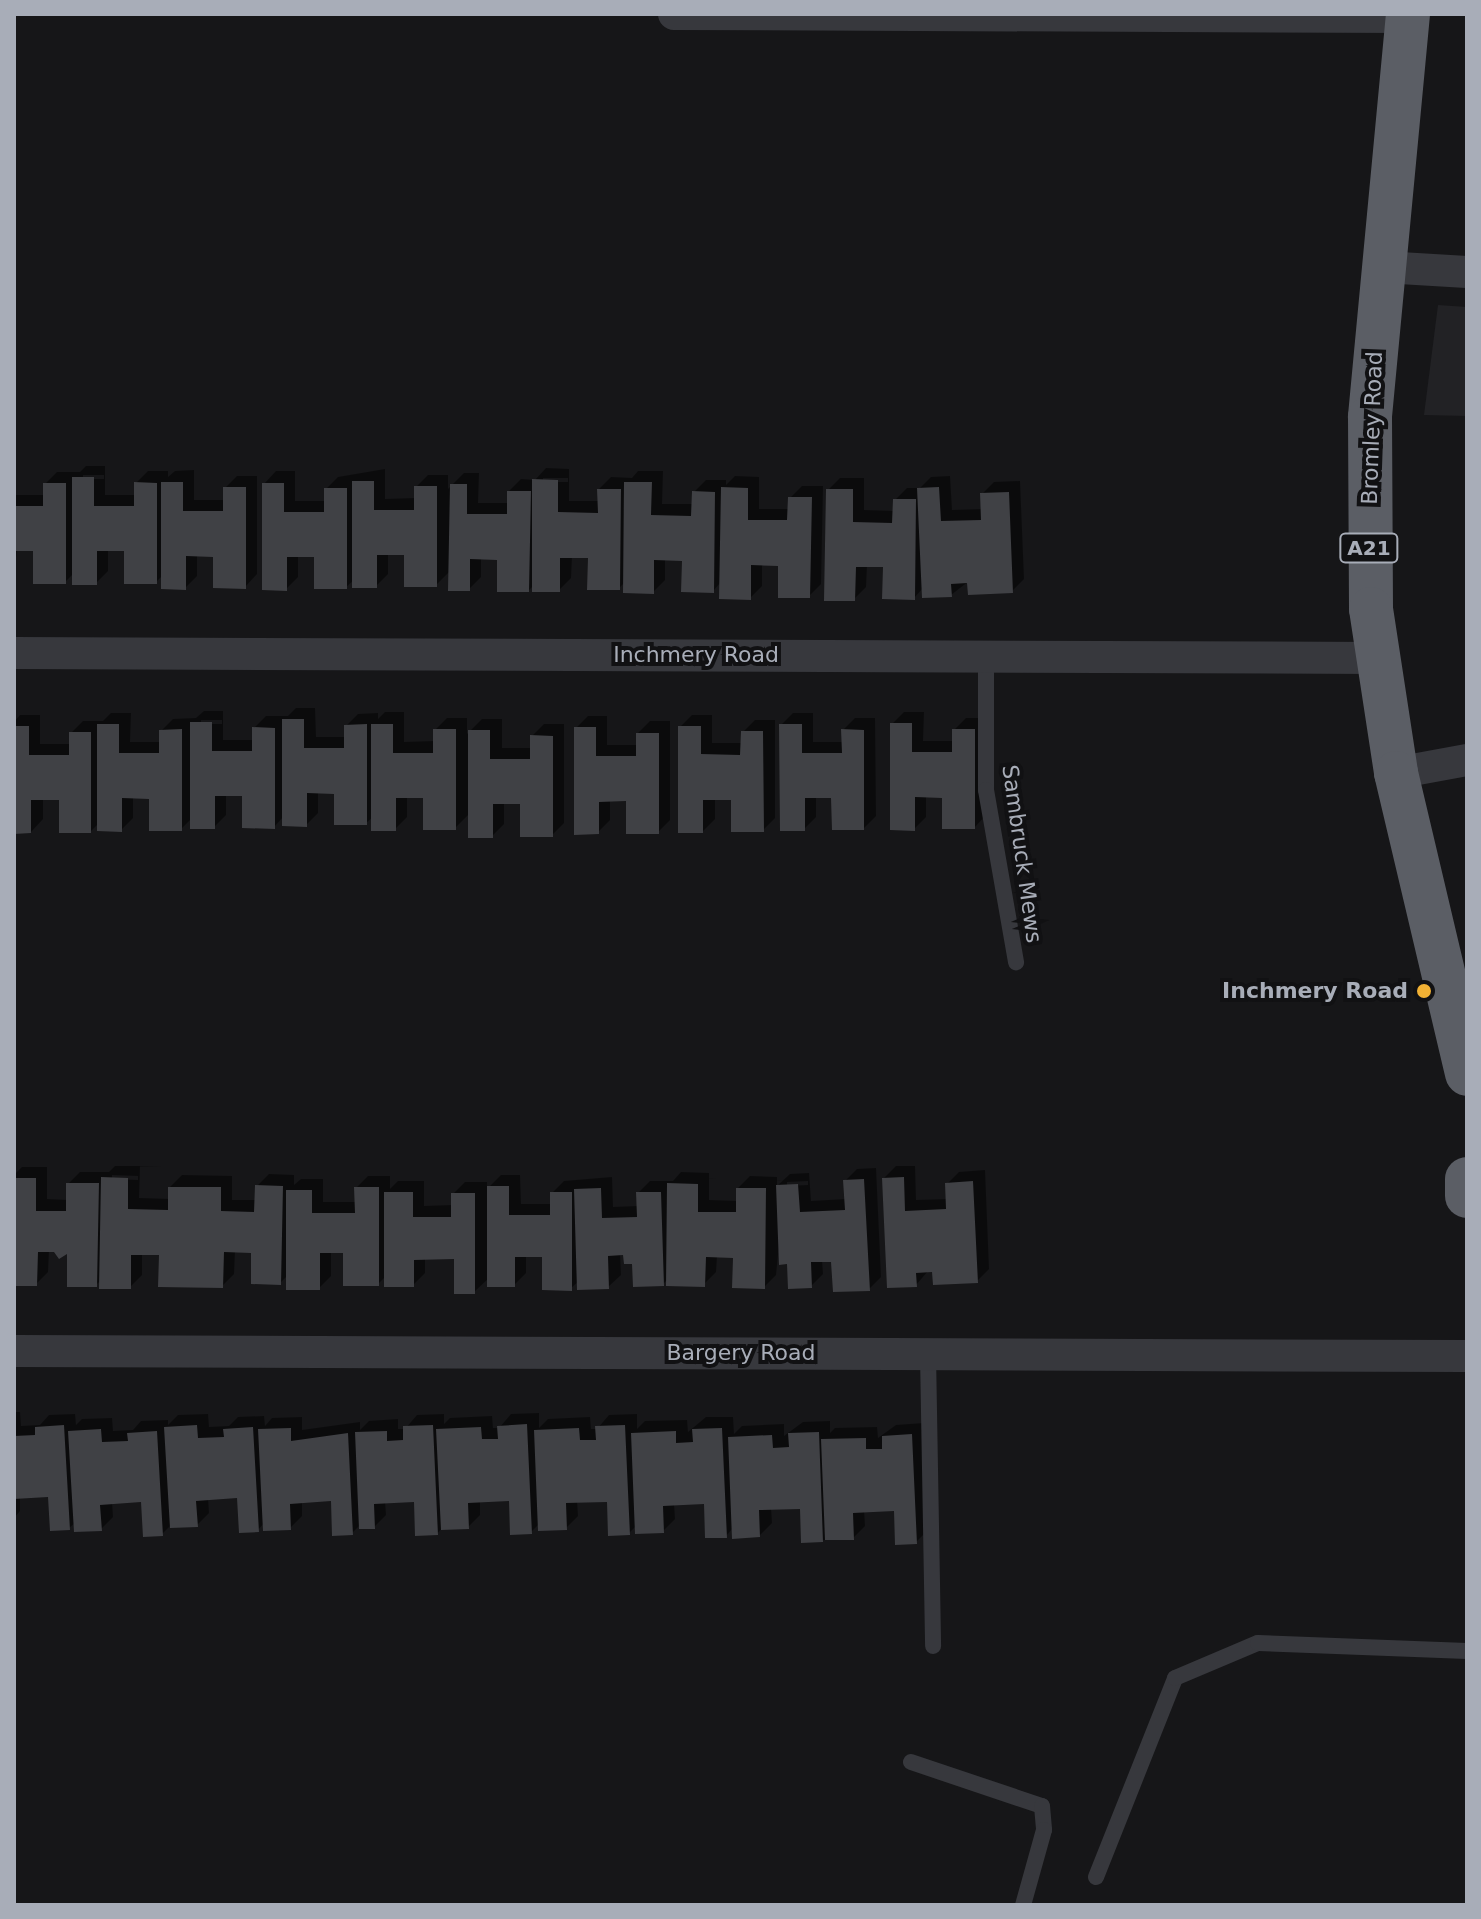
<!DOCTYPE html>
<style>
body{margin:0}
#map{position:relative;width:1481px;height:1919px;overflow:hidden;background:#161618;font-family:"DejaVu Sans",sans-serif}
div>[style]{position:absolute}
.built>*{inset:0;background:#222225}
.shadow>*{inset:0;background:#0007}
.building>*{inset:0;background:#404145}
.service>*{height:16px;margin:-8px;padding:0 8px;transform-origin:8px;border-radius:8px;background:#37383d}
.minor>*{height:32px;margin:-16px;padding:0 16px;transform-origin:16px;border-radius:16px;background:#37383d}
.trunk>*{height:44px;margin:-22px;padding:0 22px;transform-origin:22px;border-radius:22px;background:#5b5e65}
.dots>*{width:22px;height:22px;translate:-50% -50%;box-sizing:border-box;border:4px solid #111113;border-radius:50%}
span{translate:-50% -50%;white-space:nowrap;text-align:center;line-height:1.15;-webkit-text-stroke:8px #111113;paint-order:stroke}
.shield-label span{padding:2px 6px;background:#111113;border:2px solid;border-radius:6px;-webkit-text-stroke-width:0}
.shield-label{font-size:20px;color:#a8adb8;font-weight:700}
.street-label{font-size:22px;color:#a8adb8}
.poi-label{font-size:22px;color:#a8adb8;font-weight:700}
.right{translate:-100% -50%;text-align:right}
.frame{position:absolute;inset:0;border:16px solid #a8adb8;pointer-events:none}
</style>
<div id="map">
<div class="built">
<i style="clip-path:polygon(1438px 305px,1467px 307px,1467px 416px,1424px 415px)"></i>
</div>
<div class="shadow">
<i style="clip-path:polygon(evenodd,14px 466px,14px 495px,45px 495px,45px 484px,57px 472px,80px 472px,86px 466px,105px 466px,105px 495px,136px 495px,136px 483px,148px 471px,168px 471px,168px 477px,175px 471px,194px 470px,194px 500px,225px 500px,225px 488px,237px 476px,257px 476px,257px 574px,245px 587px,215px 555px,197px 554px,197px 576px,185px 588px,163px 575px,156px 582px,126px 549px,108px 549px,108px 571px,96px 583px,74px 573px,65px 582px,35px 549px,17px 549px,14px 574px,14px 466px,83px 475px,104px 475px,104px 479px,83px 479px,83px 475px)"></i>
<i style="clip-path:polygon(evenodd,546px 468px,569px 469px,569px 501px,600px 501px,599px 489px,611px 477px,632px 478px,638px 471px,663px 471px,662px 504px,693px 504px,694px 492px,706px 480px,726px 480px,726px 485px,735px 476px,759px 477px,759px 509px,790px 509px,790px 498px,802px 486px,823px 486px,821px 584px,809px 596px,780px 564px,762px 563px,762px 586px,750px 598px,721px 582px,713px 591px,684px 559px,665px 558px,665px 580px,653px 592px,625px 582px,619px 588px,590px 556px,572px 556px,571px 578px,559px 590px,534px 585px,529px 590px,499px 558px,481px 557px,481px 577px,469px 589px,450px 571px,436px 585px,406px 553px,388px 553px,388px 574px,376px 586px,354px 580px,346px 587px,316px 555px,298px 555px,298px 577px,286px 589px,264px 484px,276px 471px,295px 471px,295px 501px,326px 501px,326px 489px,338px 477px,385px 469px,385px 499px,416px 498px,416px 487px,428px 475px,448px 475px,448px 489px,464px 473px,479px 473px,478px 503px,509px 503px,509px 491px,521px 479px,535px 480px,546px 468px,543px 478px,568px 478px,568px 482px,543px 482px,543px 478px)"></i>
<i style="clip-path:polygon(950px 476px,952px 510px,983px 509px,982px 494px,994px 482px,1020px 481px,1024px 579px,1012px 591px,969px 581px,951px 595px,923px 588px,914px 598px,885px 566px,867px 565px,866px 587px,854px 599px,828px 490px,840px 478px,864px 478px,864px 510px,894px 511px,895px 500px,907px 488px,920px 488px,931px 477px)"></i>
<i style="clip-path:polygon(evenodd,296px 708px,315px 708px,316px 737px,346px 737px,346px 726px,358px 714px,378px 713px,378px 719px,385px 712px,404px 712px,404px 742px,435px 741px,435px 730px,447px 718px,467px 718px,467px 734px,482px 719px,502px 719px,502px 748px,532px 748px,532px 736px,544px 724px,564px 724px,564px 823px,552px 835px,522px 802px,504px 802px,504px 824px,492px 836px,470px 813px,455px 828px,425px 796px,407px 796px,407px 817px,395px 829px,373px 817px,366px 823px,336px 792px,318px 791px,318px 813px,306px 825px,284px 816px,274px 827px,244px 794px,226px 794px,226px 815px,214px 827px,192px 818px,181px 829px,151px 797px,133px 796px,133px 818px,121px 830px,99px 823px,91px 831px,61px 798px,43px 798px,43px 819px,31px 832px,14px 832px,14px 722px,20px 715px,40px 715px,40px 744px,71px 744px,71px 733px,83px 721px,103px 721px,111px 713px,131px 713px,130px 742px,161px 742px,161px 731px,173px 719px,196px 718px,204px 711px,223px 711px,223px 740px,254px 740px,254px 728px,266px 716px,288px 716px,296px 708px,201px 720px,222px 720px,222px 724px,201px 724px,201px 720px)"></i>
<i style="clip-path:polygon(904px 712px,924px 712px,923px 741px,954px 741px,954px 730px,966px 718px,986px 718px,986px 815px,974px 828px,944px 796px,926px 795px,926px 817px,914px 829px,892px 724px)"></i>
<i style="clip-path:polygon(793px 713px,813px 713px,813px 742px,843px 742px,843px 730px,855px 718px,875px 718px,876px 816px,864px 828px,833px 796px,816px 796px,816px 817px,804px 829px,781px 725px)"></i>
<i style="clip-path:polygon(692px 715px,712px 715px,712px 743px,742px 743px,743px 732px,755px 720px,775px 720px,775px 818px,763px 830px,733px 798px,715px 798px,715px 819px,703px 831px,680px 727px)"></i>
<i style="clip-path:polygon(588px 716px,607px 716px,607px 745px,638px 745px,638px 733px,650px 721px,670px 721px,670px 820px,658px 832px,628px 799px,610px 799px,610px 820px,598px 832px,576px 728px)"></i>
<i style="clip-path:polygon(evenodd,115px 1166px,140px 1166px,139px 1198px,170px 1199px,170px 1187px,182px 1175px,232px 1176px,232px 1200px,256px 1200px,257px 1186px,269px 1174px,294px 1175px,294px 1185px,301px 1179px,323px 1179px,323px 1202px,356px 1202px,356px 1188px,368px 1176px,390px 1176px,390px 1189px,398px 1181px,424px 1181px,424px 1206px,453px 1205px,453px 1194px,465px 1182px,487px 1182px,487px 1189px,501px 1175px,520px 1175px,521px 1204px,552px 1204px,552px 1193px,564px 1181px,612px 1177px,613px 1207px,638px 1206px,638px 1193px,650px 1181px,673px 1181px,681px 1172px,709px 1173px,709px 1200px,738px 1201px,738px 1188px,750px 1176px,777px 1177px,777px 1186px,790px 1174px,809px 1173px,811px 1201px,846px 1199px,845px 1181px,857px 1169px,876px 1168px,881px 1277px,869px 1289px,833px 1260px,822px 1260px,823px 1274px,811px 1286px,789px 1262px,780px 1235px,776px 1275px,764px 1287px,735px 1256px,717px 1256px,716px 1272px,704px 1284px,668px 1279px,663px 1284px,625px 1253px,620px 1253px,621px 1275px,608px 1287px,579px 1281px,571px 1288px,544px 1256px,526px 1255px,526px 1273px,514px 1285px,489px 1278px,474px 1292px,456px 1257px,425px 1258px,425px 1273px,413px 1285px,386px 1276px,378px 1284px,345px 1251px,331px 1251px,331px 1276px,319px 1288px,288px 1275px,281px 1282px,253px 1251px,235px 1251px,234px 1274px,222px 1286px,161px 1253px,142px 1253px,142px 1275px,130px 1287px,101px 1280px,96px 1285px,70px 1250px,49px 1250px,48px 1272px,36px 1284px,14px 1284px,14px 1175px,22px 1167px,47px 1167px,47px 1199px,68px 1200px,68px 1184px,80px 1172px,109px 1172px,115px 1166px,112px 1175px,138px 1176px,138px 1180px,112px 1179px,112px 1175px,115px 1166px,808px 1181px,808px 1185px,787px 1186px,787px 1182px,808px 1181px)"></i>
<i style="clip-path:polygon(896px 1166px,915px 1166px,916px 1200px,948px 1199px,947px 1184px,959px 1172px,985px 1170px,989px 1269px,977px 1281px,928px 1271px,916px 1285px,884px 1178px)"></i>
<i style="clip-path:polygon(14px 1412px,20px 1412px,21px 1426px,40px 1425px,49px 1415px,75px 1414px,76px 1425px,82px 1419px,112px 1418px,113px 1431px,133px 1430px,141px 1421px,168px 1420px,168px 1425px,178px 1415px,208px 1414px,209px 1427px,229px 1426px,238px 1417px,264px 1416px,265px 1426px,272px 1418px,302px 1417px,302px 1430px,360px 1422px,360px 1430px,369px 1421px,398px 1419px,398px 1429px,405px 1429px,417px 1415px,444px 1414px,444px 1424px,450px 1418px,492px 1416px,493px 1428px,499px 1428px,511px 1414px,539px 1413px,539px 1428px,548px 1419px,590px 1417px,591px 1429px,597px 1429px,609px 1415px,637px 1414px,637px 1429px,645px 1421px,687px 1420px,688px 1432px,706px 1417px,733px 1417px,734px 1434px,742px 1426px,784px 1424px,784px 1436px,803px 1422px,830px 1421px,830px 1433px,835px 1428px,877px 1427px,878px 1438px,896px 1425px,924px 1423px,928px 1530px,916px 1542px,896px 1509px,864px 1510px,865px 1526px,853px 1538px,822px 1540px,802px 1507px,771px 1508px,772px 1523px,760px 1535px,733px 1528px,726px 1536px,705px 1502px,674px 1504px,675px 1519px,663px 1531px,637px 1525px,629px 1533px,608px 1500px,577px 1501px,578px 1516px,566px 1528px,540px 1523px,531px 1532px,511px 1499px,480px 1500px,480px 1515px,468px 1527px,442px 1528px,437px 1534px,416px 1500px,385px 1501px,386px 1515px,374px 1527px,361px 1524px,352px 1533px,333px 1499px,302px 1501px,302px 1516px,290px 1528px,264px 1523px,258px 1530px,239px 1496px,208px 1498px,209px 1513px,197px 1525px,170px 1526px,162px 1534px,143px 1500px,112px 1502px,113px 1517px,101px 1529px,75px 1523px,69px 1528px,50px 1495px,20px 1496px,20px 1511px,14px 1518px)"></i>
</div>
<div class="building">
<i style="clip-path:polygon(72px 477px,94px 477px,94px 506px,134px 506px,134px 482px,157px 483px,157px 584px,124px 584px,124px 551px,97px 551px,97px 585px,72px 585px)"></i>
<i style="clip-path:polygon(532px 479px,558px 480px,558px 512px,598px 513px,597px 489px,621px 489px,620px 590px,587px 590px,588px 558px,560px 558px,560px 592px,532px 592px)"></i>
<i style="clip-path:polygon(352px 481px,374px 481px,374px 510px,414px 510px,414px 486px,437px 486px,437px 587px,404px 587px,404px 555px,377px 555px,377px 588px,352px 588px)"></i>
<i style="clip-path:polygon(161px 482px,183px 482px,183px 511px,223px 511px,223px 487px,246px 487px,246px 589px,213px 588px,213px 557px,186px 556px,186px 590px,161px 589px)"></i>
<i style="clip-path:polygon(624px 482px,652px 482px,651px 515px,691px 516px,692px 491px,715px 492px,714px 593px,681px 592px,682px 561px,654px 560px,654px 594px,623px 593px)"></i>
<i style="clip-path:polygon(43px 483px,66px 483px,66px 584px,33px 584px,33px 551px,14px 551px,14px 506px,43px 506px)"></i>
<i style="clip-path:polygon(262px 483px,284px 483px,284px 512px,324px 512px,324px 488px,347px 488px,347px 589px,314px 589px,314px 557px,287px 557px,287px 591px,262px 590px)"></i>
<i style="clip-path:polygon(450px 484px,467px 484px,467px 514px,507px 514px,507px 491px,531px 491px,529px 592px,497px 592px,497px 560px,470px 559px,470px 591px,448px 591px)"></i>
<i style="clip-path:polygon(721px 487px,748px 488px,748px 520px,787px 520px,788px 497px,812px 497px,810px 598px,778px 598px,778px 566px,751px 565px,751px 600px,719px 599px)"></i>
<i style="clip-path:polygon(939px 487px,941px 521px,981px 520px,980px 493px,1009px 492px,1013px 593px,968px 595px,967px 583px,951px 584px,952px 597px,922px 598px,917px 488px)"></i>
<i style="clip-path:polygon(826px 489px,853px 489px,853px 522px,892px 523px,893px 499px,916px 499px,915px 600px,882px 599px,883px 567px,856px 567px,855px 601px,824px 601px)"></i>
<i style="clip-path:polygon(282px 719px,304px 719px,304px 748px,344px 748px,344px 725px,367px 724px,367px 825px,334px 825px,334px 794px,307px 793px,307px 827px,282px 826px)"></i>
<i style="clip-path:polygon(190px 722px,212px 722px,212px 751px,252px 751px,252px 727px,275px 728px,275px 829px,242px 828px,242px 796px,215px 796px,215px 829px,190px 829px)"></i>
<i style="clip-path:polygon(890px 723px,912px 723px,912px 752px,952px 752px,952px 729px,975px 729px,975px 829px,942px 829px,942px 798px,915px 797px,915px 831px,890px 830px)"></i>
<i style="clip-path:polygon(97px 724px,119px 724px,119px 753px,159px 753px,159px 730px,182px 729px,182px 831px,149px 831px,149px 799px,122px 798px,122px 832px,97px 831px)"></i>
<i style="clip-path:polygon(371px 724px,393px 724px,393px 753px,433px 753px,433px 729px,456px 729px,456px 830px,423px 830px,423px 798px,396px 798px,396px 831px,371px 831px)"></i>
<i style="clip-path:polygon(779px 724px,802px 724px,802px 753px,842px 753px,841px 729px,864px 730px,864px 830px,832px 830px,831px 798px,805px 798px,805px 831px,780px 831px)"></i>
<i style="clip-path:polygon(14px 726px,29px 726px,29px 755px,69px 755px,69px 732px,91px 732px,91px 833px,59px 833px,59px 800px,31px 800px,31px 833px,14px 834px)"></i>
<i style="clip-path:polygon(678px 726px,701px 726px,701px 754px,740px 755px,741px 731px,763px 731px,764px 832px,731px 832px,731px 800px,703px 800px,703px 833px,678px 833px)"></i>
<i style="clip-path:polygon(574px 727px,596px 727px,596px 756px,636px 756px,636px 733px,659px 733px,659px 834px,626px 834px,626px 801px,599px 802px,599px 834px,574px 835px)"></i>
<i style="clip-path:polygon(468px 730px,490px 730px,490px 759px,530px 759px,530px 735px,553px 736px,553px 837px,520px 837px,520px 804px,493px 804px,493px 838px,468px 838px)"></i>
<i style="clip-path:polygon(101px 1177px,128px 1178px,128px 1209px,168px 1210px,168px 1187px,221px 1187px,221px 1211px,254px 1212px,255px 1185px,283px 1186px,281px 1285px,251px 1284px,251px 1253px,224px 1252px,223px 1288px,158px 1287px,159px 1255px,131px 1255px,131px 1289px,99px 1289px)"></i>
<i style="clip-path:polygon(904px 1177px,905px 1211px,946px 1209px,945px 1183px,973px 1181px,978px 1283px,933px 1285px,932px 1272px,916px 1273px,917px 1287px,887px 1288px,882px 1178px)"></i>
<i style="clip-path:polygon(14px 1178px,36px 1178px,36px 1211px,66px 1211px,66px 1183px,99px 1183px,97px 1287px,67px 1287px,67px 1254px,59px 1259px,54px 1252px,38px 1252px,37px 1286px,14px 1286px)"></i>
<i style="clip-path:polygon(864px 1179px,870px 1291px,833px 1292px,831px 1262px,811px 1262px,812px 1288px,788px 1289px,787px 1264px,779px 1265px,776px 1185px,798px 1184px,800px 1212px,845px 1210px,843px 1180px)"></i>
<i style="clip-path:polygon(667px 1183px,698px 1184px,698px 1212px,736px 1212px,736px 1188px,766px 1188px,765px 1289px,732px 1288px,733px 1258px,706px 1257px,705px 1287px,666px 1286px)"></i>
<i style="clip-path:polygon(487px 1186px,509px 1186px,509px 1215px,550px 1215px,550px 1192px,572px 1192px,572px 1291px,542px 1290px,542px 1257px,515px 1257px,515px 1287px,487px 1287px)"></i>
<i style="clip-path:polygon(354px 1187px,379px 1187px,379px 1286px,343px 1286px,343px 1253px,320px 1253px,320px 1290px,286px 1290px,286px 1190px,312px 1190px,312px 1213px,355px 1213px)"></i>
<i style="clip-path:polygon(601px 1188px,602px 1218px,637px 1217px,636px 1192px,661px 1192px,664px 1286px,633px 1287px,632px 1264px,624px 1264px,623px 1255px,608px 1256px,609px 1289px,577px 1290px,574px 1189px)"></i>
<i style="clip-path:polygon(384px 1192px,413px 1192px,413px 1217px,451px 1217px,451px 1193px,475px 1193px,475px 1294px,454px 1294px,454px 1259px,414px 1260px,414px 1287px,384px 1287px)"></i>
<i style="clip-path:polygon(527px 1424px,532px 1534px,510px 1535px,509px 1501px,468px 1503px,469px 1529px,441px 1530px,436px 1429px,481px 1427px,482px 1439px,498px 1439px,497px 1426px)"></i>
<i style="clip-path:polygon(64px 1425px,70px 1530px,50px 1531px,48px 1497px,14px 1499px,14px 1436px,35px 1435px,35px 1427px)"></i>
<i style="clip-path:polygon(197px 1425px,198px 1438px,224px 1437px,223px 1429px,253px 1427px,259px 1532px,239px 1533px,237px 1498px,196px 1501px,198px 1527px,170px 1528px,164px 1427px)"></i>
<i style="clip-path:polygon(433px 1425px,438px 1535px,415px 1536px,414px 1502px,374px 1504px,375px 1529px,359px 1529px,355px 1432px,387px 1431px,387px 1441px,403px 1440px,403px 1426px)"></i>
<i style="clip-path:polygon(625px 1425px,630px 1535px,608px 1536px,607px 1502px,566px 1503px,567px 1530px,538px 1531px,534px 1430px,579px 1428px,580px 1440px,596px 1440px,595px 1426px)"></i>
<i style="clip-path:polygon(291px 1428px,291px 1441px,348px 1433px,353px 1535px,332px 1536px,331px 1501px,290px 1504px,291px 1530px,263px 1531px,258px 1429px)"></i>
<i style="clip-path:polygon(722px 1428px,727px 1538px,705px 1538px,704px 1504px,663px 1506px,664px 1533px,635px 1534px,631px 1433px,676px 1431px,676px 1443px,693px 1442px,692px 1429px)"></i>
<i style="clip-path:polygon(101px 1429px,102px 1442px,128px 1441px,127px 1433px,157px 1431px,163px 1536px,143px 1537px,141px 1502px,100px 1505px,102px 1531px,74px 1532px,68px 1431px)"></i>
<i style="clip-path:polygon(819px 1432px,823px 1542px,801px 1543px,800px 1509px,759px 1510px,760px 1537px,732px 1539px,728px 1437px,772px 1435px,773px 1448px,789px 1447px,788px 1433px)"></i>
<i style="clip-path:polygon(912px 1434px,917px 1544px,895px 1545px,894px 1511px,853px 1513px,854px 1540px,825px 1540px,821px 1439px,866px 1438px,866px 1449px,882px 1449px,882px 1436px)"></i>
</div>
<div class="service">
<i style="left:986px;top:656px;width:134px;rotate:90deg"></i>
<i style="left:986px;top:790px;width:175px;rotate:80.1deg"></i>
<i style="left:928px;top:1354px;width:292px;rotate:89deg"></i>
<i style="left:911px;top:1762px;width:138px;rotate:18.6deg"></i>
<i style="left:1042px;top:1806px;width:24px;rotate:85deg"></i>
<i style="left:1044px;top:1830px;width:78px;rotate:105.6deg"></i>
<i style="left:1096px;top:1877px;width:214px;rotate:-68.3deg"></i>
<i style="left:1175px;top:1678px;width:90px;rotate:-22.9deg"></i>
<i style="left:1258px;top:1643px;width:209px;rotate:2.2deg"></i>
</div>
<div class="minor">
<i style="left:674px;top:14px;width:733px;rotate:0.23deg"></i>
<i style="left:1383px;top:267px;width:84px;rotate:3.4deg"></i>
<i style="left:14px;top:653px;width:1363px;rotate:0.21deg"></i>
<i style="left:1396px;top:773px;width:72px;rotate:-10.4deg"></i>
<i style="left:14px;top:1351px;width:1453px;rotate:0.2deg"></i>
</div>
<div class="trunk">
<i style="left:1408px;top:14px;width:405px;rotate:95.4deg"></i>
<i style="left:1370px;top:417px;width:192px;rotate:89.7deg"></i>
<i style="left:1371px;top:609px;width:166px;rotate:81.3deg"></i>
<i style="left:1396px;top:773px;width:309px;rotate:76.7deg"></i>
<i style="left:1467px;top:1179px;width:17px;rotate:90deg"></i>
</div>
<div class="dots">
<i style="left:1424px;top:991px;background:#f2b134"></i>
</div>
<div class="shield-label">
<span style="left:1369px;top:548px">A21</span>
</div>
<div class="street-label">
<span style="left:1372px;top:428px;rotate:-88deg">Bromley Road</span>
<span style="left:696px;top:655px">Inchmery Road</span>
<span style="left:1022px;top:854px;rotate:82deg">Sambruck Mews</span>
<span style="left:741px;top:1353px">Bargery Road</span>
</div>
<div class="poi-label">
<span class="right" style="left:1408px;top:991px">Inchmery Road</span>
</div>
<div class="frame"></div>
</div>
